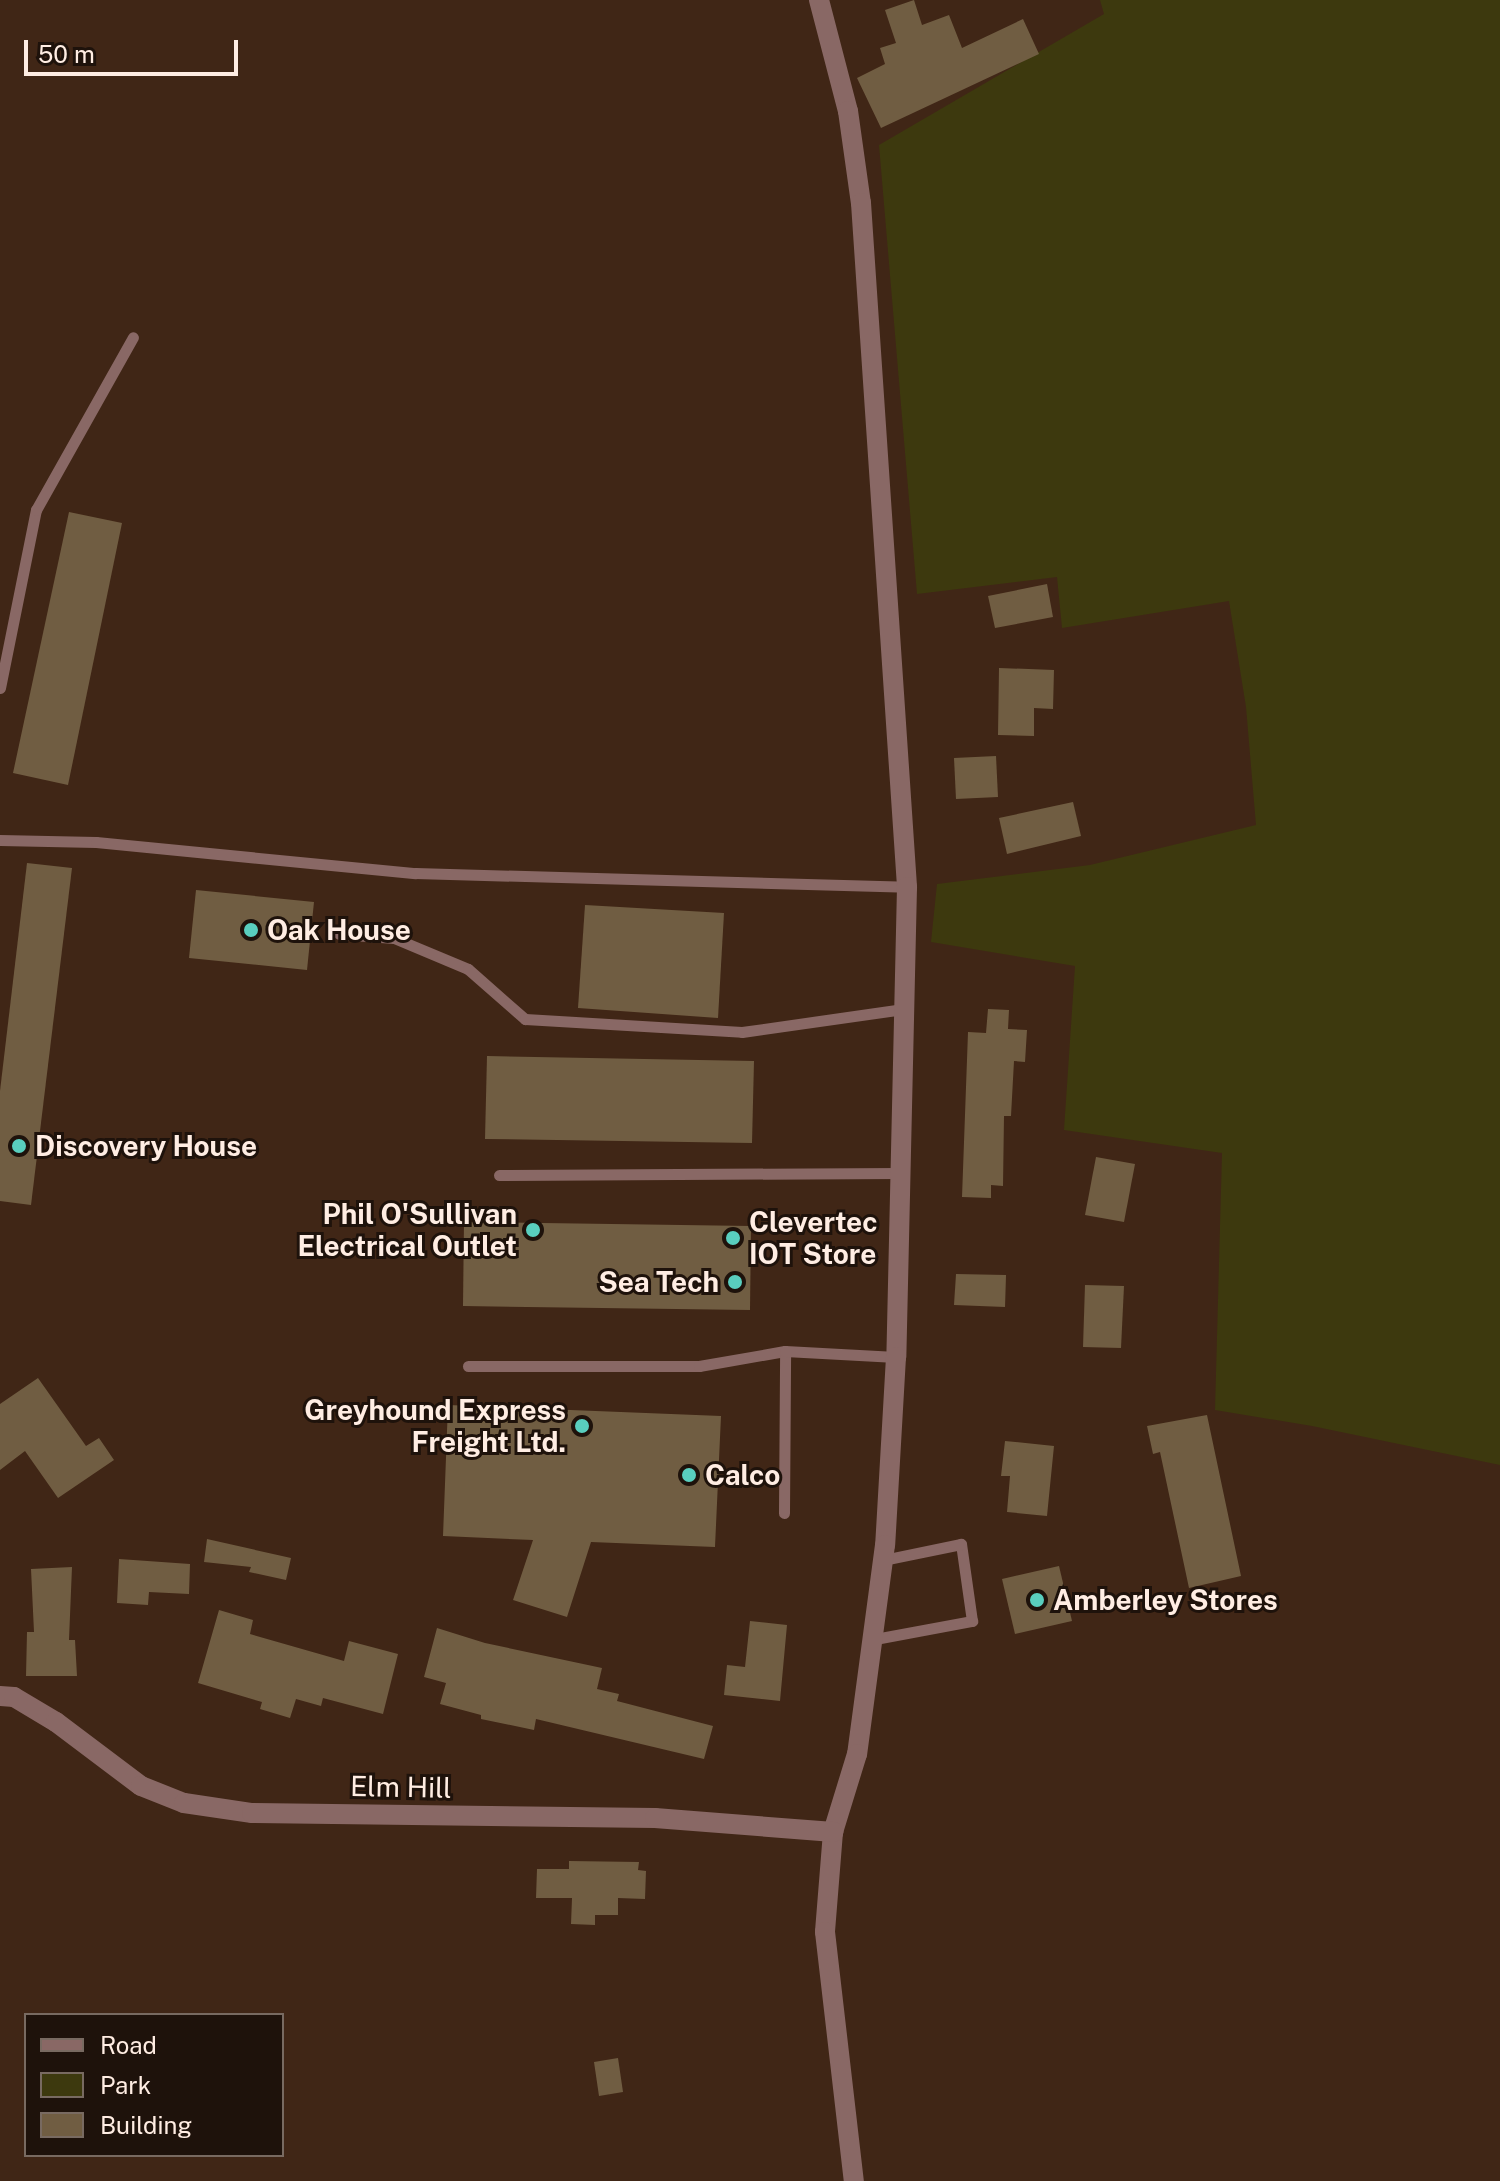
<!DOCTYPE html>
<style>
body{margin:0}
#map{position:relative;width:1500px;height:2181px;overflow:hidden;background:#402616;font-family:"Public Sans",sans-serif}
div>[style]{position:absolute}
.green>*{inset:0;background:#3d390e}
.building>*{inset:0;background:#705d42}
.service>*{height:11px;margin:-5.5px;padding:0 5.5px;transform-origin:5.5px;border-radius:5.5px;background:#896865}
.tertiary>*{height:20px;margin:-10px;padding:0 10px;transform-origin:10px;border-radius:10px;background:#896865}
.dots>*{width:22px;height:22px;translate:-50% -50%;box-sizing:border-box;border:4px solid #1e120b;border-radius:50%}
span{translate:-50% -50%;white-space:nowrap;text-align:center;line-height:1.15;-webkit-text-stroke:6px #1e120b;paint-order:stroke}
.poi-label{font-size:28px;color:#ffede3;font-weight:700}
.left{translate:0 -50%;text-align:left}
.right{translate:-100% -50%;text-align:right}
.street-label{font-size:28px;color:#ffede3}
.legend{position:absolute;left:24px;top:2013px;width:260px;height:144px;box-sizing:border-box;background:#1e120b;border:2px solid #786a61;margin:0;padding:10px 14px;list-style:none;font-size:24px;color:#ffede3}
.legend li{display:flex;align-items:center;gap:16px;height:40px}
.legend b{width:40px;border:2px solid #786a61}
.scale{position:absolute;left:24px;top:40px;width:214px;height:36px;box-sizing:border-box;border:4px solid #ffede3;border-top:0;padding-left:10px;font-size:24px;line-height:28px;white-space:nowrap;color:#ffede3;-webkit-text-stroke:6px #1e120b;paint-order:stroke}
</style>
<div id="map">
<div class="green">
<i style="clip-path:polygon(1100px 0,1500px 0,1500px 1465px,1312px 1426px,1215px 1410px,1222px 1153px,1064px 1130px,1075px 966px,931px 942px,937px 884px,1090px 865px,1256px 825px,1246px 707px,1229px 601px,1062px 628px,1057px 577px,917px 594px,879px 145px,1104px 14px)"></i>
</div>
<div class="building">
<i style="clip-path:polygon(914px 0,922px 25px,949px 15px,962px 48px,1023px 19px,1039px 54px,881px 128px,857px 78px,885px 64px,880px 48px,896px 43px,885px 10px)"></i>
<i style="clip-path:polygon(69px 512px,122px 523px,68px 785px,13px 773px)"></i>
<i style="clip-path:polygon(1047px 584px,1053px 617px,995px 628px,988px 596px)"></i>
<i style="clip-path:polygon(999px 668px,1054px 670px,1053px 709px,1034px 708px,1034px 736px,998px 735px)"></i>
<i style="clip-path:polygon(996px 756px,998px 797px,956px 799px,954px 758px)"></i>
<i style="clip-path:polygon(1073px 802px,1081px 836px,1007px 854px,999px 818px)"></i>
<i style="clip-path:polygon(27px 863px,72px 868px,31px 1205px,0 1201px,0 1091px)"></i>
<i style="clip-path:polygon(196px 890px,314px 902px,307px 970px,189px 958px)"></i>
<i style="clip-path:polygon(585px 905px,724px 913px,718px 1018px,578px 1008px)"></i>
<i style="clip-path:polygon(988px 1009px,1009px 1010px,1008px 1029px,1027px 1030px,1025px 1062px,1014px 1061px,1011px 1116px,1004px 1116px,1003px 1186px,991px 1185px,991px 1198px,962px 1197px,968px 1032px,986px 1033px)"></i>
<i style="clip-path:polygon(487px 1056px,754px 1061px,752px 1143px,485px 1139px)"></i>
<i style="clip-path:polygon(1096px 1157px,1135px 1164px,1124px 1222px,1085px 1215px)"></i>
<i style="clip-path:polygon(464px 1222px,751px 1226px,750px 1310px,463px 1306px)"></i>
<i style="clip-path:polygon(956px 1274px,1006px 1275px,1005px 1307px,954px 1305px)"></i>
<i style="clip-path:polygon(1085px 1285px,1124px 1286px,1121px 1348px,1083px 1347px)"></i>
<i style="clip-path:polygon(38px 1378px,86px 1446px,99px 1438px,114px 1460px,58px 1498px,25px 1451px,0 1470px,0 1404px)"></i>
<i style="clip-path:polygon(448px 1405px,721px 1416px,715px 1547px,591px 1542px,567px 1617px,513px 1600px,533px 1540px,443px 1536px)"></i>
<i style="clip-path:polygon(1207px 1415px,1241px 1576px,1189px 1588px,1160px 1452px,1153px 1454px,1147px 1426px)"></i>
<i style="clip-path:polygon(1005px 1441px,1054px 1446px,1047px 1516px,1007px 1512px,1010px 1476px,1001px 1476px)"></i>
<i style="clip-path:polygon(207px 1539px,291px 1558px,286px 1580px,249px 1572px,251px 1567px,204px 1562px)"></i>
<i style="clip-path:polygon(119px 1559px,190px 1564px,189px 1594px,149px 1592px,148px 1605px,117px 1603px)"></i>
<i style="clip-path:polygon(1059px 1566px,1072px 1621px,1015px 1634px,1002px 1579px)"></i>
<i style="clip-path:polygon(72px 1567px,69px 1640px,75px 1640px,77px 1676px,26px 1676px,27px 1632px,34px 1632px,31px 1569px)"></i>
<i style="clip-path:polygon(219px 1610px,253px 1620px,250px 1634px,344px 1661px,349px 1641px,398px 1654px,383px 1714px,323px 1698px,321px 1706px,296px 1699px,290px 1718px,260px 1709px,262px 1702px,198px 1683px)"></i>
<i style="clip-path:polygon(750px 1621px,787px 1625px,780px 1701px,724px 1695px,727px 1665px,745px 1667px)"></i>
<i style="clip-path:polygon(437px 1628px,485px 1643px,602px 1668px,597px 1689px,619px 1694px,617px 1701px,713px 1726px,704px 1759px,536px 1719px,534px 1730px,481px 1719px,481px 1715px,440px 1704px,446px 1683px,424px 1677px)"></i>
<i style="clip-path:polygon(569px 1861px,639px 1862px,638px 1870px,646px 1871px,645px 1899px,618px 1898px,618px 1915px,595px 1915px,595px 1925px,571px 1924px,572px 1898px,536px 1898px,537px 1869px,569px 1869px)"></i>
<i style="clip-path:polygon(618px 2058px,623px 2092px,599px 2096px,594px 2062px)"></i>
</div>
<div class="service">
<i style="left:0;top:688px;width:182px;rotate:-78.6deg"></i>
<i style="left:36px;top:510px;width:198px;rotate:-60.7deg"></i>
<i style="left:0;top:840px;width:96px;rotate:1.2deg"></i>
<i style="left:96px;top:842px;width:321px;rotate:5.6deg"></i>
<i style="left:415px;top:873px;width:492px;rotate:1.6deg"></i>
<i style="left:339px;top:934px;width:55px;rotate:4.2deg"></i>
<i style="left:394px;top:938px;width:80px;rotate:22.7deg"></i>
<i style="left:468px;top:969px;width:76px;rotate:41.3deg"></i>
<i style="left:525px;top:1019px;width:217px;rotate:3.4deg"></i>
<i style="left:742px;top:1032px;width:163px;rotate:-8.1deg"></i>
<i style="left:499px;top:1175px;width:401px;rotate:-0.3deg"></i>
<i style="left:468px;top:1366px;width:231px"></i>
<i style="left:699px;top:1366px;width:87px;rotate:-9.9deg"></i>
<i style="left:784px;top:1513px;width:162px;rotate:-89.6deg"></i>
<i style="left:785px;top:1351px;width:111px;rotate:3.1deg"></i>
<i style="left:875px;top:1639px;width:99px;rotate:-10.5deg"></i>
<i style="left:972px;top:1621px;width:78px;rotate:-98.1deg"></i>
<i style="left:961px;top:1544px;width:80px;rotate:168.4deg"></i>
</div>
<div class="tertiary">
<i style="left:819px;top:0;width:115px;rotate:75.4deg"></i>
<i style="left:848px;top:111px;width:93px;rotate:82deg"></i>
<i style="left:861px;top:203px;width:686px;rotate:86.15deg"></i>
<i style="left:907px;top:887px;width:470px;rotate:91.3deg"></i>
<i style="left:896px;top:1357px;width:188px;rotate:93.3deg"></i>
<i style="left:885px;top:1545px;width:211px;rotate:97.6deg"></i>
<i style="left:857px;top:1754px;width:82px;rotate:107.1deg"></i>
<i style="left:833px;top:1832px;width:100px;rotate:94.6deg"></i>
<i style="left:825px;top:1932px;width:251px;rotate:83.4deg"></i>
<i style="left:0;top:1696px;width:14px;rotate:4deg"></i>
<i style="left:14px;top:1697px;width:49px;rotate:30.8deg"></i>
<i style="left:56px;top:1722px;width:106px;rotate:37deg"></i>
<i style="left:141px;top:1786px;width:46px;rotate:21.6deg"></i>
<i style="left:184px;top:1803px;width:69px;rotate:8.4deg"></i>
<i style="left:252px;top:1813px;width:403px;rotate:0.7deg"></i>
<i style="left:655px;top:1818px;width:179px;rotate:4.5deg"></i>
</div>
<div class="dots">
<i style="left:251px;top:930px;background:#59cebe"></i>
<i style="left:19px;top:1146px;background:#59cebe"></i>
<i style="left:533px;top:1230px;background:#59cebe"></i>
<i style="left:733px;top:1238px;background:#59cebe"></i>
<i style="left:735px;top:1282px;background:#59cebe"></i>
<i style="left:582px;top:1426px;background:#59cebe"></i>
<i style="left:689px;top:1475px;background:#59cebe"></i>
<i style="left:1037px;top:1600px;background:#59cebe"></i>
</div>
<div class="poi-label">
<span class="left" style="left:267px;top:930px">Oak House</span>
<span class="left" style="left:35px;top:1146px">Discovery House</span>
<span class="right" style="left:517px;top:1230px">Phil O'Sullivan<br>Electrical Outlet</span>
<span class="left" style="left:749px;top:1238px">Clevertec<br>IOT Store</span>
<span class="right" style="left:719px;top:1282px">Sea Tech</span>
<span class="right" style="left:566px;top:1426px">Greyhound Express<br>Freight Ltd.</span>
<span class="left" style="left:705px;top:1475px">Calco</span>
<span class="left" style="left:1053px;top:1600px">Amberley Stores</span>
</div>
<div class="street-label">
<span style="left:401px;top:1787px;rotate:1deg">Elm Hill</span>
</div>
<ul class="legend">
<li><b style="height:10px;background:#896865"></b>Road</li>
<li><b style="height:22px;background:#3d390e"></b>Park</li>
<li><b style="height:22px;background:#705d42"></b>Building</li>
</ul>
<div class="scale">50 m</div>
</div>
